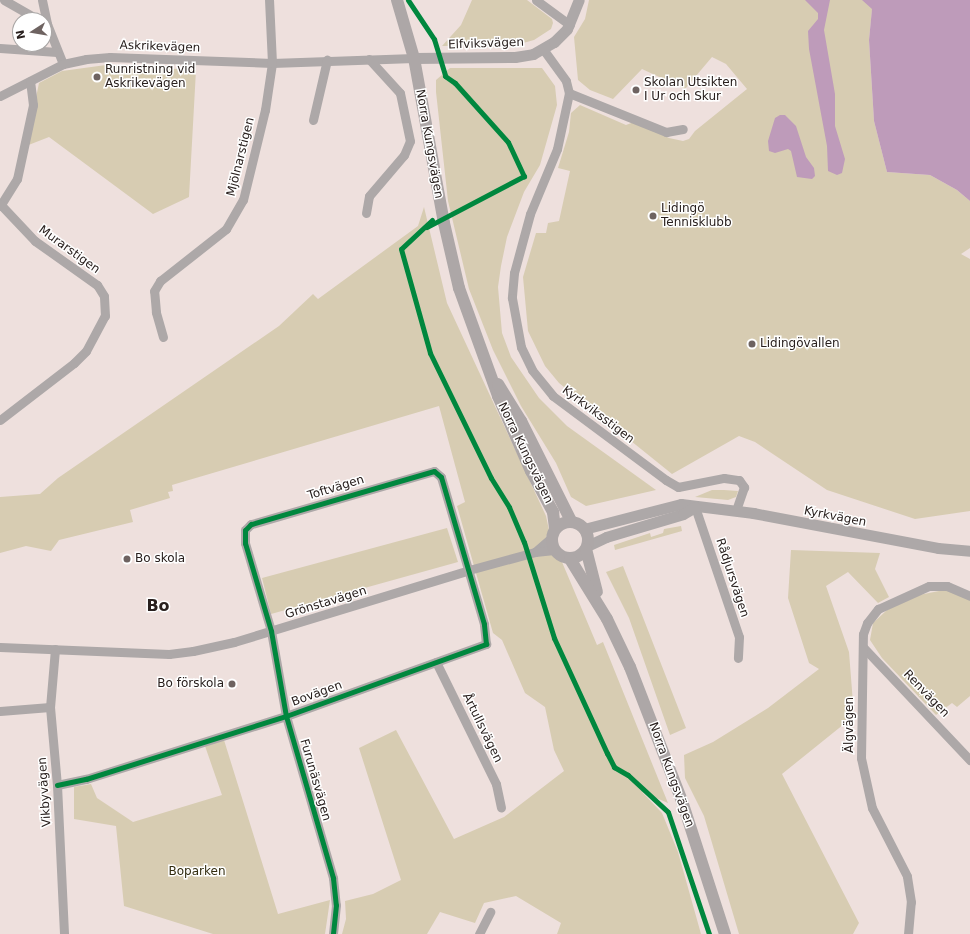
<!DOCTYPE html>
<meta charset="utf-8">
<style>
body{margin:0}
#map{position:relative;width:970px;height:934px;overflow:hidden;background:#eee0dd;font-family:"DejaVu Sans",sans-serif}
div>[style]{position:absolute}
.green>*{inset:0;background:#d7ccb2}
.water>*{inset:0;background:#be9bba}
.minor>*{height:9px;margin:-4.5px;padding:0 4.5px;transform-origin:4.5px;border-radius:4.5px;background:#ada8a8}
.tertiary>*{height:11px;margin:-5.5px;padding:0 5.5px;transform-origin:5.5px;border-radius:5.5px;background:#ada8a8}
.secondary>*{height:12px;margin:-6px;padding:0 6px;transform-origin:6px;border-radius:6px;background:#ada7a7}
.secondary>.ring{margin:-6px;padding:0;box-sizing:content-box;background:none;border:12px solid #ada7a7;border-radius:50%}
.cycleway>*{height:5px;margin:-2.5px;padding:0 2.5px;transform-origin:2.5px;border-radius:2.5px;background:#00873e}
.dots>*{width:11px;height:11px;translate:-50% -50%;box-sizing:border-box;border:2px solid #fff;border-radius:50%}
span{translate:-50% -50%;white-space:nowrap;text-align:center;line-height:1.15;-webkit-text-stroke:3px #fff;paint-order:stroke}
.street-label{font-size:12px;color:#29201e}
.poi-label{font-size:12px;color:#29201e}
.left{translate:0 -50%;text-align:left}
.right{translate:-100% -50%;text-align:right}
.park-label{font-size:12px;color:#322c0f}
.district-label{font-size:16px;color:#29201e;font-weight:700}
.north{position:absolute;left:12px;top:12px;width:40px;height:40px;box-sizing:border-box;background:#fff;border:1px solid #a9a6a5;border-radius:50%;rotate:258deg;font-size:11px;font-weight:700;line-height:16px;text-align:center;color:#29201e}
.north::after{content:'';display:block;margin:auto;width:14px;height:18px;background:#6e6361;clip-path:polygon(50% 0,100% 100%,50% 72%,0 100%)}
</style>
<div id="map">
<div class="green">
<i style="clip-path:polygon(472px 0,527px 0,552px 19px,553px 23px,551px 29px,534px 40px,516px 45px,442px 46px,461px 25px)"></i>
<i style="clip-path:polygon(589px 0,873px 0,869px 40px,874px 121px,887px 172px,930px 175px,957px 190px,970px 201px,970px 248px,961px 254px,970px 259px,970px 511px,915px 519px,827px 490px,755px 442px,739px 436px,672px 474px,559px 383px,545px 366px,528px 331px,523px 277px,536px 233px,546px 233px,548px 223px,559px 221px,570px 171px,558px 168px,569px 132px,571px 113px,580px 105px,626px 125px,634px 122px,669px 138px,683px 141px,689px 139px,695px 131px,747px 89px,726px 64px,712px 57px,685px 89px,642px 69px,613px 99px,590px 90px,578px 80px,574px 37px,585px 19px)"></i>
<i style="clip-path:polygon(106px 65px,196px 70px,189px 197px,153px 214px,49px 137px,26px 146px,39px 83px,62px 71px)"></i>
<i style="clip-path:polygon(450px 68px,542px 68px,555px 86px,557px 105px,540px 165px,524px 192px,507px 237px,501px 266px,498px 287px,502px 333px,511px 357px,539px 398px,567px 426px,656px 490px,586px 506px,571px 497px,556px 463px,521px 406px,493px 350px,469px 289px,448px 201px,436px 92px,436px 80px)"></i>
<i style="clip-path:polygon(424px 207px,447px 303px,546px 516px,549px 530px,546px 537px,556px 558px,562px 562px,597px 645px,603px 642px,668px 803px,642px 792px,662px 813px,678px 852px,701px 934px,557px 934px,561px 923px,516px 896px,484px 903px,475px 923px,440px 912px,427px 934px,342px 934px,346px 919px,345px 901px,373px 894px,401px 880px,359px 748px,396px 730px,454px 839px,504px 817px,564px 771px,554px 750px,545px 707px,525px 693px,502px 640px,493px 633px,457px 506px,465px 502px,439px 406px,172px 485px,173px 491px,168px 492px,170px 498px,130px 510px,133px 522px,59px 540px,51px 551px,26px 546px,0 553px,0 497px,40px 494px,58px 478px,279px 326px,313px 294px,318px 299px,418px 226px)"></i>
<i style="clip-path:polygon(712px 490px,724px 490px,738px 491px,736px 497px,728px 500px,695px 497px)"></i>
<i style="clip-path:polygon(681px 526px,682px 531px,615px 550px,614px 545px,650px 533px,651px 537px,663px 533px,664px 529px)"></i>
<i style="clip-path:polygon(447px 528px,458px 562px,271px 614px,262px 578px)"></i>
<i style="clip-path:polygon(791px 550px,880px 553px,875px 569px,889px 597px,878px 603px,848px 572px,826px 586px,849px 652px,854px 716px,782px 774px,859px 923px,853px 934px,739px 934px,704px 816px,685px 778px,684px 755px,713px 742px,768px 708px,819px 669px,809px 663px,788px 598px)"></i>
<i style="clip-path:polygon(623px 566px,686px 728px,670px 735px,629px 618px,606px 572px)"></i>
<i style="clip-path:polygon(939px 591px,950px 591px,970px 600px,970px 696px,957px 707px,952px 703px,936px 715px,882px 658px,870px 640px,873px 623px,887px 610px,919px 595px)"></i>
<i style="clip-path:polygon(224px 740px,278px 914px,330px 900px,325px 934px,213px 934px,124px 906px,116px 826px,74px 819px,74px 787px,91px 784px,97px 798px,133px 822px,222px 795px,205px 746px)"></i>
</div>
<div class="water">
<i style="clip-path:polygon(805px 0,830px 0,824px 30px,835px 94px,835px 126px,845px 159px,842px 173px,837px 175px,828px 171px,827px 146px,809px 49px,808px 31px,818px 19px,818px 13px)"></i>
<i style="clip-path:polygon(862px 0,970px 0,970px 201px,957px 190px,930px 175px,887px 172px,874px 121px,869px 40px,872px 9px)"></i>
<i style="clip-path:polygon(780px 115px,785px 115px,796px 126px,806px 157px,814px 168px,815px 176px,812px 179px,797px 177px,791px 151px,788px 149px,775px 153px,769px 151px,768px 141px,775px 118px)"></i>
</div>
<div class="minor">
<i style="left:4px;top:0;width:40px;rotate:29.7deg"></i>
<i style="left:42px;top:0;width:25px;rotate:78deg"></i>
<i style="left:47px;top:24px;width:43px;rotate:68.2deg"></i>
<i style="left:536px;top:0;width:42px;rotate:36.3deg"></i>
<i style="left:0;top:48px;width:57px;rotate:4deg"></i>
<i style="left:543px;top:49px;width:39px;rotate:54deg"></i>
<i style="left:566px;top:81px;width:12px;rotate:76deg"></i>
<i style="left:569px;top:93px;width:57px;rotate:102.1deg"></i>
<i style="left:557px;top:149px;width:70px;rotate:112.6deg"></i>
<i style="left:530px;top:214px;width:61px;rotate:105.2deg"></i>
<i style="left:514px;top:273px;width:25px;rotate:95deg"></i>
<i style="left:512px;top:298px;width:50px;rotate:79.6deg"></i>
<i style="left:521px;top:347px;width:25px;rotate:64deg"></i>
<i style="left:532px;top:370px;width:33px;rotate:51deg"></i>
<i style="left:553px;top:396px;width:141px;rotate:36.6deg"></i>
<i style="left:666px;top:480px;width:14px;rotate:30deg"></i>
<i style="left:678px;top:487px;width:47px;rotate:-11.1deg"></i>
<i style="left:724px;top:478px;width:15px;rotate:8deg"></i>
<i style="left:739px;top:480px;width:9px;rotate:54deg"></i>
<i style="left:744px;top:487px;width:24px;rotate:109deg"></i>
<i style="left:569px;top:93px;width:105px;rotate:21.9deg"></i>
<i style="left:666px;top:132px;width:17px;rotate:-10deg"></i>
<i style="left:0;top:96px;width:71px;rotate:-26.9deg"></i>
<i style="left:63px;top:64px;width:24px;rotate:-12deg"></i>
<i style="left:86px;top:59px;width:24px;rotate:-5deg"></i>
<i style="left:110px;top:57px;width:162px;rotate:2.1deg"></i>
<i style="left:272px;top:63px;width:142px;rotate:-2deg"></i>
<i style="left:313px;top:120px;width:62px;rotate:-76.9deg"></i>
<i style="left:0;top:206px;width:32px;rotate:-58deg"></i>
<i style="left:17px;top:179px;width:76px;rotate:-77.8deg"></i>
<i style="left:33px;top:105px;width:24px;rotate:-97deg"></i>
<i style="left:366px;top:213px;width:17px;rotate:-80deg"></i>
<i style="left:369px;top:196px;width:54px;rotate:-49.5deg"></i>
<i style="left:404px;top:155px;width:15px;rotate:-67deg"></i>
<i style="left:410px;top:141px;width:49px;rotate:-101.8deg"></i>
<i style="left:400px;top:93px;width:46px;rotate:-132.4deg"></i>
<i style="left:163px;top:337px;width:26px;rotate:-106deg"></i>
<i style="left:156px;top:312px;width:21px;rotate:-95deg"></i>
<i style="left:154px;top:291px;width:12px;rotate:-59deg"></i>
<i style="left:160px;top:281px;width:84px;rotate:-38.2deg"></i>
<i style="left:226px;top:229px;width:34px;rotate:-60deg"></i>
<i style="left:243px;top:200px;width:93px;rotate:-76.3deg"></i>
<i style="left:265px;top:110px;width:48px;rotate:-81.5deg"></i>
<i style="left:272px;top:63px;width:63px;rotate:-92.7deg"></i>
<i style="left:0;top:420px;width:93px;rotate:-37.6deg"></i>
<i style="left:74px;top:363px;width:17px;rotate:-45deg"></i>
<i style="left:86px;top:351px;width:40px;rotate:-62deg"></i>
<i style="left:105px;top:316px;width:20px;rotate:-93deg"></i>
<i style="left:104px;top:296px;width:13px;rotate:-122deg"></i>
<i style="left:97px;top:285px;width:76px;rotate:-144.6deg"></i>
<i style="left:35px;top:241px;width:50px;rotate:-133.4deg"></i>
<i style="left:695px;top:507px;width:137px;rotate:71.3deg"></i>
<i style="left:739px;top:637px;width:21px;rotate:93deg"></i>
<i style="left:535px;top:552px;width:21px;rotate:-41deg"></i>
<i style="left:0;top:647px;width:169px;rotate:2.4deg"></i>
<i style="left:169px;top:654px;width:24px;rotate:-7deg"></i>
<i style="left:193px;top:651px;width:42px;rotate:-12.4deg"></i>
<i style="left:234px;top:642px;width:246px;rotate:-17deg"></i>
<i style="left:469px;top:570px;width:68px;rotate:-15.3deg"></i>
<i style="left:535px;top:552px;width:19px;rotate:-6deg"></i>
<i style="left:863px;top:647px;width:156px;rotate:46.6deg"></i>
<i style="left:55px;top:649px;width:58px;rotate:94.9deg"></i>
<i style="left:50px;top:707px;width:78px;rotate:84.9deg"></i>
<i style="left:57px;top:785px;width:149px;rotate:87.3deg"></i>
<i style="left:436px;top:662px;width:136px;rotate:63.8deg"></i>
<i style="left:496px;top:784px;width:24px;rotate:78deg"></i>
<i style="left:0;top:711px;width:50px;rotate:-4.6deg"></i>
<i style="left:57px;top:785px;width:30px;rotate:-12deg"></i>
<i style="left:86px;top:779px;width:210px;rotate:-17.5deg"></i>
<i style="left:286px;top:716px;width:213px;rotate:-19.8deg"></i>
<i style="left:486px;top:644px;width:20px;rotate:-96deg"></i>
<i style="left:484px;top:624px;width:153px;rotate:-106.3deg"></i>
<i style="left:441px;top:477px;width:9px;rotate:-139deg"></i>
<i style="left:434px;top:471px;width:191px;rotate:163.8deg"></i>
<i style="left:251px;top:524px;width:8px;rotate:135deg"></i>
<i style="left:245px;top:530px;width:13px;rotate:90deg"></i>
<i style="left:245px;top:543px;width:92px;rotate:73.5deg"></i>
<i style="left:271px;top:631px;width:86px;rotate:80deg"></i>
<i style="left:286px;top:716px;width:169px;rotate:73.8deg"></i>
<i style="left:333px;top:878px;width:27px;rotate:84deg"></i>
<i style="left:336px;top:905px;width:29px;rotate:96deg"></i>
<i style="left:479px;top:934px;width:25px;rotate:-63deg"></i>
<i style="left:908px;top:934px;width:32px;rotate:-85deg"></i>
<i style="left:911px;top:902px;width:26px;rotate:-99deg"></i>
<i style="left:907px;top:876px;width:76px;rotate:-117.2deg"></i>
<i style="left:872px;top:808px;width:51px;rotate:-102.4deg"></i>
<i style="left:861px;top:758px;width:124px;rotate:-89.1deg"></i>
<i style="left:863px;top:634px;width:12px;rotate:-70deg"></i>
<i style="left:867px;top:623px;width:18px;rotate:-52deg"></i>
<i style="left:878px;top:609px;width:56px;rotate:-24.3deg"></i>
<i style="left:929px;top:586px;width:18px"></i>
<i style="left:947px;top:586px;width:25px;rotate:23deg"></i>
</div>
<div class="tertiary">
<i style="left:414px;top:58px;width:101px;rotate:-0.6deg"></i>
<i style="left:515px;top:57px;width:18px;rotate:-9deg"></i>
<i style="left:533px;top:54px;width:24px;rotate:-30deg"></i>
<i style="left:554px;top:42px;width:18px;rotate:-45deg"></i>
<i style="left:567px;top:29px;width:31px;rotate:-68deg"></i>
<i style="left:584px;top:529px;width:100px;rotate:-14.5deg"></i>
<i style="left:681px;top:504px;width:73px;rotate:7.1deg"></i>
<i style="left:753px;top:513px;width:188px;rotate:10.7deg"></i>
<i style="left:938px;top:548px;width:32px;rotate:5deg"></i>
<i style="left:587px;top:546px;width:21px;rotate:-25deg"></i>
<i style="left:606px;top:537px;width:80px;rotate:-16.6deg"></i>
<i style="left:683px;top:514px;width:14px;rotate:-30deg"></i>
</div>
<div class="secondary">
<i style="left:397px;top:0;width:60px;rotate:73.7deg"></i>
<i style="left:414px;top:58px;width:168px;rotate:79.7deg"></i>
<i style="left:444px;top:223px;width:67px;rotate:77deg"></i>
<i style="left:459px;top:288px;width:115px;rotate:70.1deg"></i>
<i style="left:498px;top:396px;width:82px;rotate:66.3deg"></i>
<i style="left:531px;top:471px;width:47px;rotate:61.8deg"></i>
<i style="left:553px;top:512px;width:16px;rotate:83deg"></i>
<i style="left:498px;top:384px;width:44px;rotate:58.1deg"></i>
<i style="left:521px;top:421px;width:112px;rotate:63.4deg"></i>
<i class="ring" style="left:552px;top:522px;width:24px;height:24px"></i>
<i style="left:586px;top:549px;width:44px;rotate:75.7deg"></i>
<i style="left:570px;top:559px;width:70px;rotate:58.3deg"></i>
<i style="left:607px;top:619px;width:53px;rotate:64.4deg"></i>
<i style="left:630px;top:667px;width:144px;rotate:68.8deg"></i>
<i style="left:682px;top:801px;width:140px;rotate:72.1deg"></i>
</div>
<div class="cycleway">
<i style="left:408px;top:0;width:47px;rotate:56.3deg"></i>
<i style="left:434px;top:39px;width:39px;rotate:73deg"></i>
<i style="left:445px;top:76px;width:12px;rotate:35deg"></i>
<i style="left:455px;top:83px;width:79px;rotate:48.1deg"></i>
<i style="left:508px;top:142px;width:38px;rotate:65deg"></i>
<i style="left:524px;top:176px;width:110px;rotate:152.3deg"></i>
<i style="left:432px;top:220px;width:42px;rotate:136.9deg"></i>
<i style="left:401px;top:249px;width:108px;rotate:74.4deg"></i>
<i style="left:430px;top:353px;width:139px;rotate:64deg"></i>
<i style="left:491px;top:478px;width:34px;rotate:58deg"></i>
<i style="left:509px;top:507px;width:38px;rotate:67deg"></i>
<i style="left:524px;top:542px;width:101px;rotate:72.6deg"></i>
<i style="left:554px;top:638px;width:127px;rotate:65.3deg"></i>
<i style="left:607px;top:753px;width:16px;rotate:63deg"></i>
<i style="left:614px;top:767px;width:16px;rotate:30deg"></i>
<i style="left:628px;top:775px;width:54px;rotate:42.8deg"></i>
<i style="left:668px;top:812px;width:129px;rotate:71.4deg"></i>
<i style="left:57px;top:785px;width:30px;rotate:-12deg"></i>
<i style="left:86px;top:779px;width:210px;rotate:-17.5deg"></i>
<i style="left:286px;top:716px;width:213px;rotate:-19.8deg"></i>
<i style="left:486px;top:644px;width:20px;rotate:-96deg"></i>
<i style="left:484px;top:624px;width:153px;rotate:-106.3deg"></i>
<i style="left:441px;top:477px;width:9px;rotate:-139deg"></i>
<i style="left:434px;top:471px;width:191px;rotate:163.8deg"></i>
<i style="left:251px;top:524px;width:8px;rotate:135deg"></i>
<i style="left:245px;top:530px;width:13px;rotate:90deg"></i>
<i style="left:245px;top:543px;width:92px;rotate:73.5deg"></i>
<i style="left:271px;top:631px;width:86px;rotate:80deg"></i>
<i style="left:286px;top:716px;width:169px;rotate:73.8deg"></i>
<i style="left:333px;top:878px;width:27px;rotate:84deg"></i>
<i style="left:336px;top:905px;width:29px;rotate:96deg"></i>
</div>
<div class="dots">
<i style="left:97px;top:77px;background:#6e6361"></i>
<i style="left:636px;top:90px;background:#6e6361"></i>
<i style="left:653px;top:216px;background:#6e6361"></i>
<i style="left:752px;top:344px;background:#6e6361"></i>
<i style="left:127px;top:559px;background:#6e6361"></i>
<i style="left:232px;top:684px;background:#6e6361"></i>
</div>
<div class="street-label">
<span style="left:486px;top:44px;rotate:-2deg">Elfviksvägen</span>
<span style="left:160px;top:47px;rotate:2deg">Askrikevägen</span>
<span style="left:429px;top:144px;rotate:80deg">Norra Kungsvägen</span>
<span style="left:241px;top:157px;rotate:-76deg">Mjölnarstigen</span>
<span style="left:69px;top:250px;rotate:36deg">Murarstigen</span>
<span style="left:598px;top:415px;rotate:37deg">Kyrkviksstigen</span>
<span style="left:525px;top:453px;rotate:64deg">Norra Kungsvägen</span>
<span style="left:336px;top:488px;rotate:-17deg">Toftvägen</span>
<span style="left:835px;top:517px;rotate:11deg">Kyrkvägen</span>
<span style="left:732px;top:578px;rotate:72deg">Rådjursvägen</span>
<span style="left:326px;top:603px;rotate:-17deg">Grönstavägen</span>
<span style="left:317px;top:694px;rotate:-20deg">Bovägen</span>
<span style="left:926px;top:694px;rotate:46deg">Renvägen</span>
<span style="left:850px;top:725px;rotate:-90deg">Älgvägen</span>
<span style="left:482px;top:728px;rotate:64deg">Årtullsvägen</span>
<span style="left:671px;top:775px;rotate:70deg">Norra Kungsvägen</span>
<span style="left:315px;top:780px;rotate:74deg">Furunäsvägen</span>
<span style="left:45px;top:792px;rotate:-94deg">Vikbyvägen</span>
</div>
<div class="poi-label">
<span class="left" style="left:105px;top:77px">Runristning vid<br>Askrikevägen</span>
<span class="left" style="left:644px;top:90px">Skolan Utsikten<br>I Ur och Skur</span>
<span class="left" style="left:661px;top:216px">Lidingö<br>Tennisklubb</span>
<span class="left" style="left:760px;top:344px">Lidingövallen</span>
<span class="left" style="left:135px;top:559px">Bo skola</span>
<span class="right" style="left:224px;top:684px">Bo förskola</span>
</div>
<div class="park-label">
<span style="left:197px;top:872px">Boparken</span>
</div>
<div class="district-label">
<span style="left:158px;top:606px">Bo</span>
</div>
<div class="north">N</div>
</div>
